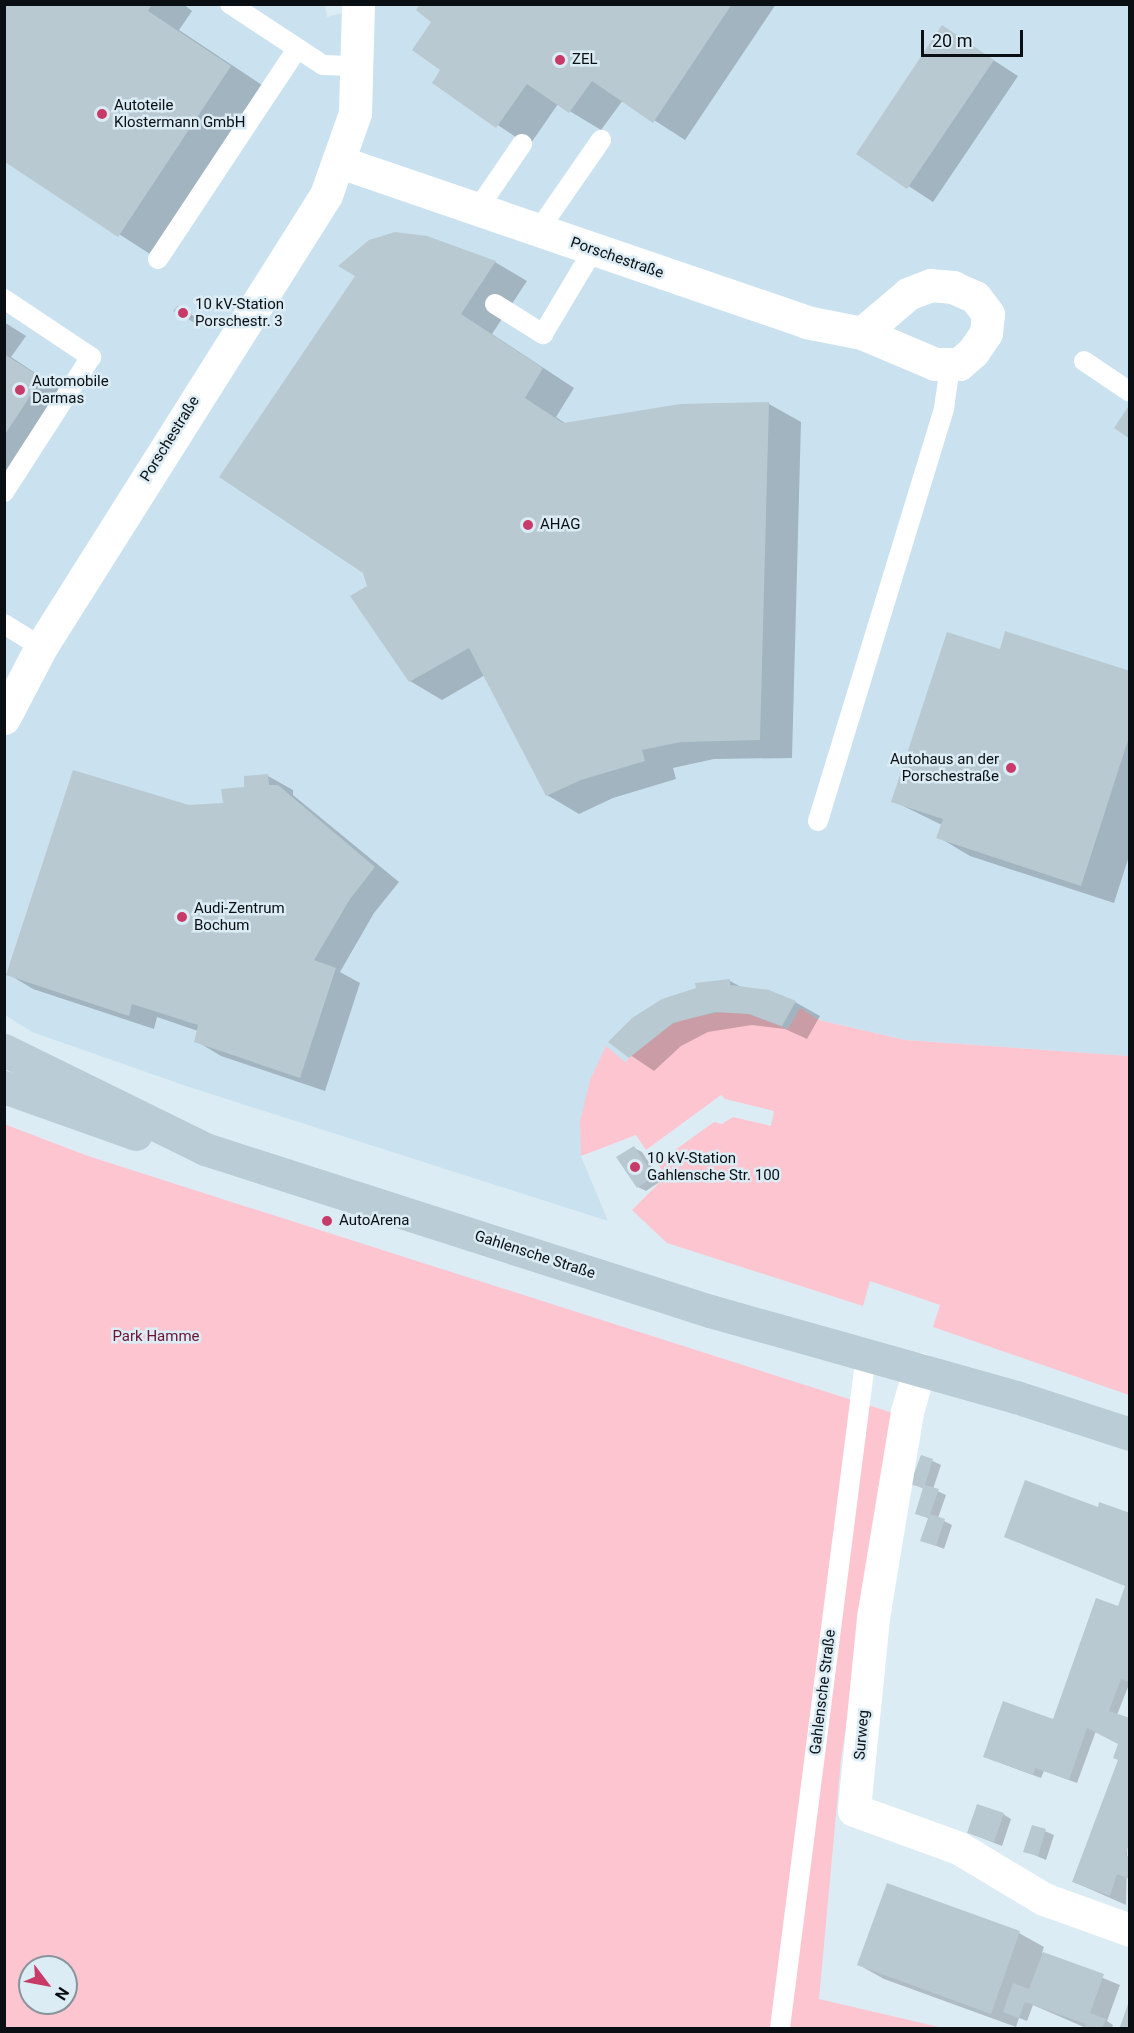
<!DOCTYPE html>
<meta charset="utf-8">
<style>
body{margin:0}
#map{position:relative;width:1134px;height:2033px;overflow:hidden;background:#dcecf5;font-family:Roboto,sans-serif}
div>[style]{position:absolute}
.built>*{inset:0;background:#cae2ef}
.green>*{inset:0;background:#fdc5d0}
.shadow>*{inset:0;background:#0003}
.building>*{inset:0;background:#b9c9d1}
.lane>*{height:20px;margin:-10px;padding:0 10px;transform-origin:10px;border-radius:10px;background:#fff}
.street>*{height:33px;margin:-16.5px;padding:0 16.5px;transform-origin:16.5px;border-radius:16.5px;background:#fff}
.secondary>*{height:33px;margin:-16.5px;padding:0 16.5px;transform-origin:16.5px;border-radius:16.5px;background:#baccd5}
.dots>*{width:16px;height:16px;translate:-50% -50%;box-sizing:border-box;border:3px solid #dcecf5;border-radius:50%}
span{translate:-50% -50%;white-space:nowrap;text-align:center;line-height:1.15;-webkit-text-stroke:5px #dcecf5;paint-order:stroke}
.poi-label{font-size:15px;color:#090f12}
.left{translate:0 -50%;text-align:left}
.right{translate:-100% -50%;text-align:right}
.street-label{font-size:15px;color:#090f12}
.park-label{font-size:15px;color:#6c1132}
.frame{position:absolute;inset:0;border:6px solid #090f12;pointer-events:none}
.north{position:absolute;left:18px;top:1955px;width:60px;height:60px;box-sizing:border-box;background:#dcecf5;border:2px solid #88949a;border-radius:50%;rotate:122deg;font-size:16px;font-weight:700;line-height:24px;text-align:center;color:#090f12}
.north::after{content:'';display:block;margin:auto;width:21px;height:27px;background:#c83b68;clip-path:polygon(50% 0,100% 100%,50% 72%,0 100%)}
.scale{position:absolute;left:921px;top:30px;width:102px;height:27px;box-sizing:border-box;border:3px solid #090f12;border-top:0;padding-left:8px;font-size:18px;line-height:21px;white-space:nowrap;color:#090f12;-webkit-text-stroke:4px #dcecf5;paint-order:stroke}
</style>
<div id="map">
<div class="built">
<i style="clip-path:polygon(325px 4px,327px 17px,376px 4px,1129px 5px,1129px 1056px,905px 1040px,819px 1020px,800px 1009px,788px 1030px,771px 1020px,726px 1011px,683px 1019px,656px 1032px,625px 1062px,605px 1047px,581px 1156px,608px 1221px,186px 1086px,32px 1032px,5px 1015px,5px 5px)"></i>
</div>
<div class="green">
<i style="clip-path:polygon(800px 1008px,819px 1020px,905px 1040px,1129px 1056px,1129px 1395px,933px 1327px,940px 1305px,870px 1281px,863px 1306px,667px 1243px,632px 1210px,666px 1176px,657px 1163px,714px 1122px,722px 1124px,733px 1117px,771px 1126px,774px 1111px,725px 1099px,721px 1095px,646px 1150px,636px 1135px,581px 1156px,580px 1121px,590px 1080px,606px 1046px,625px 1062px,656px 1032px,683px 1019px,726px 1011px,749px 1014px,788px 1029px)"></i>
<i style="clip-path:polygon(evenodd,4px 1124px,88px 1156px,893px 1413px,841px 1760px,819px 1999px,943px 2028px,5px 2028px,4px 1124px,30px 1967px,66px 1967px,66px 2003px,30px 2003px,30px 1967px)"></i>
</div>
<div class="shadow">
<i style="clip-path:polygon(4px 4px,183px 4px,192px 11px,179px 30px,262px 85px,150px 254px,4px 160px)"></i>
<i style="clip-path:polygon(422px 4px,776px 4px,685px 140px,623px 100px,601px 130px,558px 104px,529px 146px,434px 82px,442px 70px,434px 21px)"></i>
<i style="clip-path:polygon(942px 27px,1018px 76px,933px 202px,858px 153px)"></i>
<i style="clip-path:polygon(427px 237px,495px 262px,527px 281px,492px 334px,574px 388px,556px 417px,566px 424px,769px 404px,801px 422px,792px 758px,714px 759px,673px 768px,676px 779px,613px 798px,579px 814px,547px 795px,485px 675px,442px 700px,410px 681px,368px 587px)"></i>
<i style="clip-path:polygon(176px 311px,186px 311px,199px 320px,196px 324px)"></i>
<i style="clip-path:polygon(4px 322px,26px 336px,11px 357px,73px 398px,4px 503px)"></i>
<i style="clip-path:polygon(1000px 651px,1130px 672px,1130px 853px,1114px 903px,970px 856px,938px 837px,942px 825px,893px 801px)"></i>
<i style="clip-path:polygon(268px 776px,293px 790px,293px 795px,399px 882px,374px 913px,340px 972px,360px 983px,325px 1091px,221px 1056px,196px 1041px,198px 1031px,157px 1017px,154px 1029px,33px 989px,8px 974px,189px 807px,224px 805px)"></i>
<i style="clip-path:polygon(730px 981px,743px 988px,795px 1002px,820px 1016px,807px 1039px,785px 1029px,752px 1025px,708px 1032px,681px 1046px,654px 1071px,611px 1042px)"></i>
<i style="clip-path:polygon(634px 1148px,642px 1152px,661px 1181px,646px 1191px,638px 1187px)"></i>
<i style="clip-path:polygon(922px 1456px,941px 1465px,933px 1489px,946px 1495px,938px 1518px,952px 1525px,944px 1549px,922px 1540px,930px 1519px,916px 1513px,924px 1489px,912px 1483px)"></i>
<i style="clip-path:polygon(1099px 1509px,1130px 1515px,1130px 1682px,1117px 1715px,1130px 1720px,1126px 1905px,1074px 1882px,1119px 1760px,1120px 1744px,1096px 1731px,1077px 1783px,1044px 1771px,1041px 1778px,985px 1757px,1053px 1721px,1119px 1608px,1127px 1585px,1006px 1536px)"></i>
<i style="clip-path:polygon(1003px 1814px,1011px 1819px,1002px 1846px,969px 1833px)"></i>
<i style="clip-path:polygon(1033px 1826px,1054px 1835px,1046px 1860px,1025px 1851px)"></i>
<i style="clip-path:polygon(888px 1885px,1019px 1933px,1044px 1947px,1042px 1953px,1120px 1985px,1107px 2021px,1113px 2025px,1112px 2028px,1086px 2028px,1033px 2005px,1027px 2021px,1019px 2018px,1016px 2027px,884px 1979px,859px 1965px)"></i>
</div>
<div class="building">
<i style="clip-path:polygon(5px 4px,152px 4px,148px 11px,231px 66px,118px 237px,5px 162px)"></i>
<i style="clip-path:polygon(420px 4px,732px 4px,653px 123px,592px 81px,569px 113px,527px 84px,496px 128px,432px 83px,440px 70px,412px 50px,431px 22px,416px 10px)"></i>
<i style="clip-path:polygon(942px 25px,994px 60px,907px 189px,856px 154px)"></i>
<i style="clip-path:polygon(395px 232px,427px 236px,496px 261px,461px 314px,543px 368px,525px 398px,563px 423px,680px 404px,769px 402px,760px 740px,681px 742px,642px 750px,645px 761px,581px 780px,546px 796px,469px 648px,409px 682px,350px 596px,367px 586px,363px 573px,219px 477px,355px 276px,338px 266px,369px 240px)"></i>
<i style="clip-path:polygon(178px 305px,192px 314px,187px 320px,173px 311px)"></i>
<i style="clip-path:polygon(4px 354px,42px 378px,4px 436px)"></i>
<i style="clip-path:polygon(1130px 404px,1130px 439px,1114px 428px)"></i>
<i style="clip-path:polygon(1005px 631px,1130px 671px,1130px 734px,1081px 886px,936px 838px,943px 819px,891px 802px,947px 632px,1000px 649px)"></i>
<i style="clip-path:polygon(73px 770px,189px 805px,223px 803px,221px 789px,244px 787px,244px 776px,268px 774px,269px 785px,278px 785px,375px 867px,350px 899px,314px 960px,336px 968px,300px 1078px,194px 1042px,198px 1025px,132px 1004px,129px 1016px,6px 975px)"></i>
<i style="clip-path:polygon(730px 979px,730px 985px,769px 990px,796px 1001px,782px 1026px,749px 1014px,715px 1012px,673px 1023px,629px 1058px,608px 1042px,632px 1018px,662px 999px,696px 988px,695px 983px)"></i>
<i style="clip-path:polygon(634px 1146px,654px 1176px,637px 1188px,616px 1157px)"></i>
<i style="clip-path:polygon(921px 1455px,933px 1459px,925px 1485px,939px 1489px,930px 1514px,945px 1519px,936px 1546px,920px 1541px,928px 1518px,915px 1514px,923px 1488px,910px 1484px)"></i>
<i style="clip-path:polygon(1025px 1480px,1098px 1507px,1099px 1502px,1130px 1513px,1130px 1682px,1121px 1679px,1109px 1711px,1130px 1718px,1130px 1842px,1125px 1855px,1130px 1857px,1130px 1879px,1117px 1874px,1110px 1896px,1072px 1882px,1118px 1760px,1113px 1758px,1118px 1744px,1087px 1728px,1069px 1780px,1035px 1768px,1033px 1775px,983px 1757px,1003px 1701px,1053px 1719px,1096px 1598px,1118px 1606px,1125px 1586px,1004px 1537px)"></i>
<i style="clip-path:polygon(977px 1804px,1004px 1813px,994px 1842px,967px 1833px)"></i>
<i style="clip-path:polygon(1032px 1825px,1046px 1829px,1038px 1856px,1023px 1852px)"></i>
<i style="clip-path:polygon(887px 1883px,1020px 1931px,991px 2014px,857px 1965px)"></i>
<i style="clip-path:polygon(1043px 1952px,1104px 1974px,1090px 2013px,1106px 2019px,1102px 2028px,1084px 2028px,1086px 2024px,1025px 2002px,1019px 2018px,1003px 2012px,1013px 1983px,1029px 1989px)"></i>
<i style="clip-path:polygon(1129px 2001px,1130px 2028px,1125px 2028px,1120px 2027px)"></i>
</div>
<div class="lane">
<i style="left:230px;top:4px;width:111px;rotate:33.3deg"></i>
<i style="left:323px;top:65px;width:36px;rotate:2deg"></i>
<i style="left:477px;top:210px;width:80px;rotate:-55.7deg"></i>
<i style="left:538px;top:231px;width:111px;rotate:-55.3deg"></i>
<i style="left:158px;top:259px;width:252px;rotate:-56.5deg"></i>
<i style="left:4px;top:299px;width:105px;rotate:33.7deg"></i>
<i style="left:91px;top:357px;width:161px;rotate:122.8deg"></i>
<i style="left:495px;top:304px;width:57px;rotate:32deg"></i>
<i style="left:543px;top:334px;width:98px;rotate:-59.2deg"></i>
<i style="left:1084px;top:361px;width:55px;rotate:34deg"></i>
<i style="left:4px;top:624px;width:44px;rotate:31.9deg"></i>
<i style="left:818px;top:821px;width:432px;rotate:-73deg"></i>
<i style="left:944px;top:408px;width:41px;rotate:-81.7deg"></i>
<i style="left:780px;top:2028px;width:678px;rotate:-82.72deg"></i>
</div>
<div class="street">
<i style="left:340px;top:162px;width:493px;rotate:18.9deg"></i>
<i style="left:806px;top:322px;width:57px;rotate:11.1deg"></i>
<i style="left:862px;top:333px;width:79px;rotate:23deg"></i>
<i style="left:935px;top:364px;width:24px"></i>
<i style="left:959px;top:364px;width:18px;rotate:-41deg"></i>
<i style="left:973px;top:352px;width:23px;rotate:-56deg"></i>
<i style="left:986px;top:333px;width:19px;rotate:-84deg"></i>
<i style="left:988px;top:314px;width:21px;rotate:-127deg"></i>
<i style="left:975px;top:297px;width:24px;rotate:-156deg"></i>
<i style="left:953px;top:287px;width:22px;rotate:-175deg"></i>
<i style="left:931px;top:285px;width:25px;rotate:159deg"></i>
<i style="left:908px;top:294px;width:60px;rotate:139.7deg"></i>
<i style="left:4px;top:718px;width:80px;rotate:-62.5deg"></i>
<i style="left:41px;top:647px;width:534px;rotate:-57.77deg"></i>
<i style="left:326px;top:195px;width:87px;rotate:-70.5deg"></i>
<i style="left:355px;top:113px;width:109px;rotate:-88.4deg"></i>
<i style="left:919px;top:1369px;width:45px;rotate:105.6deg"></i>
<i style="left:907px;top:1412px;width:209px;rotate:99.4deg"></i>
<i style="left:873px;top:1618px;width:193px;rotate:95.7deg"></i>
<i style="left:854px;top:1810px;width:112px;rotate:19.9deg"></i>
<i style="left:959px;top:1848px;width:99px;rotate:31deg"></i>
<i style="left:1044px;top:1899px;width:91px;rotate:19.8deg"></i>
</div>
<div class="secondary">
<i style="left:4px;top:1050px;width:224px;rotate:26.2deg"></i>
<i style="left:205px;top:1149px;width:530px;rotate:17.79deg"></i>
<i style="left:710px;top:1311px;width:318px;rotate:15.7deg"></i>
<i style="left:1016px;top:1397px;width:120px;rotate:18deg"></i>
<i style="left:4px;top:1087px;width:140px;rotate:19.6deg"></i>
</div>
<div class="dots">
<i style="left:560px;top:60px;background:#c83b68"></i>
<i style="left:102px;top:114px;background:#c83b68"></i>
<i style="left:183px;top:313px;background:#c83b68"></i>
<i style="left:20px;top:390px;background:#c83b68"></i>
<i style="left:528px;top:525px;background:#c83b68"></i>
<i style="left:1011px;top:768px;background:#c83b68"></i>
<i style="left:182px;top:917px;background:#c83b68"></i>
<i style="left:635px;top:1167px;background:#c83b68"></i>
<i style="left:327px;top:1221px;background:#c83b68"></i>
</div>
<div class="poi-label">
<span class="left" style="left:572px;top:60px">ZEL</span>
<span class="left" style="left:114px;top:114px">Autoteile<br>Klostermann GmbH</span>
<span class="left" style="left:195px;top:313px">10 kV-Station<br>Porschestr. 3</span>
<span class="left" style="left:32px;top:390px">Automobile<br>Darmas</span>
<span class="left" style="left:540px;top:525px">AHAG</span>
<span class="right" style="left:999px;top:768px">Autohaus an der<br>Porschestraße</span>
<span class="left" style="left:194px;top:917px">Audi-Zentrum<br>Bochum</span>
<span class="left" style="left:647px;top:1167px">10 kV-Station<br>Gahlensche Str. 100</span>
<span class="left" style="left:339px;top:1221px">AutoArena</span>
</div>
<div class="street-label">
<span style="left:617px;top:258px;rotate:19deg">Porschestraße</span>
<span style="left:170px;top:439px;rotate:-58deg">Porschestraße</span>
<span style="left:535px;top:1255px;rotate:18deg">Gahlensche Straße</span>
<span style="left:823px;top:1692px;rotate:-83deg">Gahlensche Straße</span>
<span style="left:862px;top:1735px;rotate:-85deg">Surweg</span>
</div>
<div class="park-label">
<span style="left:156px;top:1337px">Park Hamme</span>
</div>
<div class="frame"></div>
<div class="north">N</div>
<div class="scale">20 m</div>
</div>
